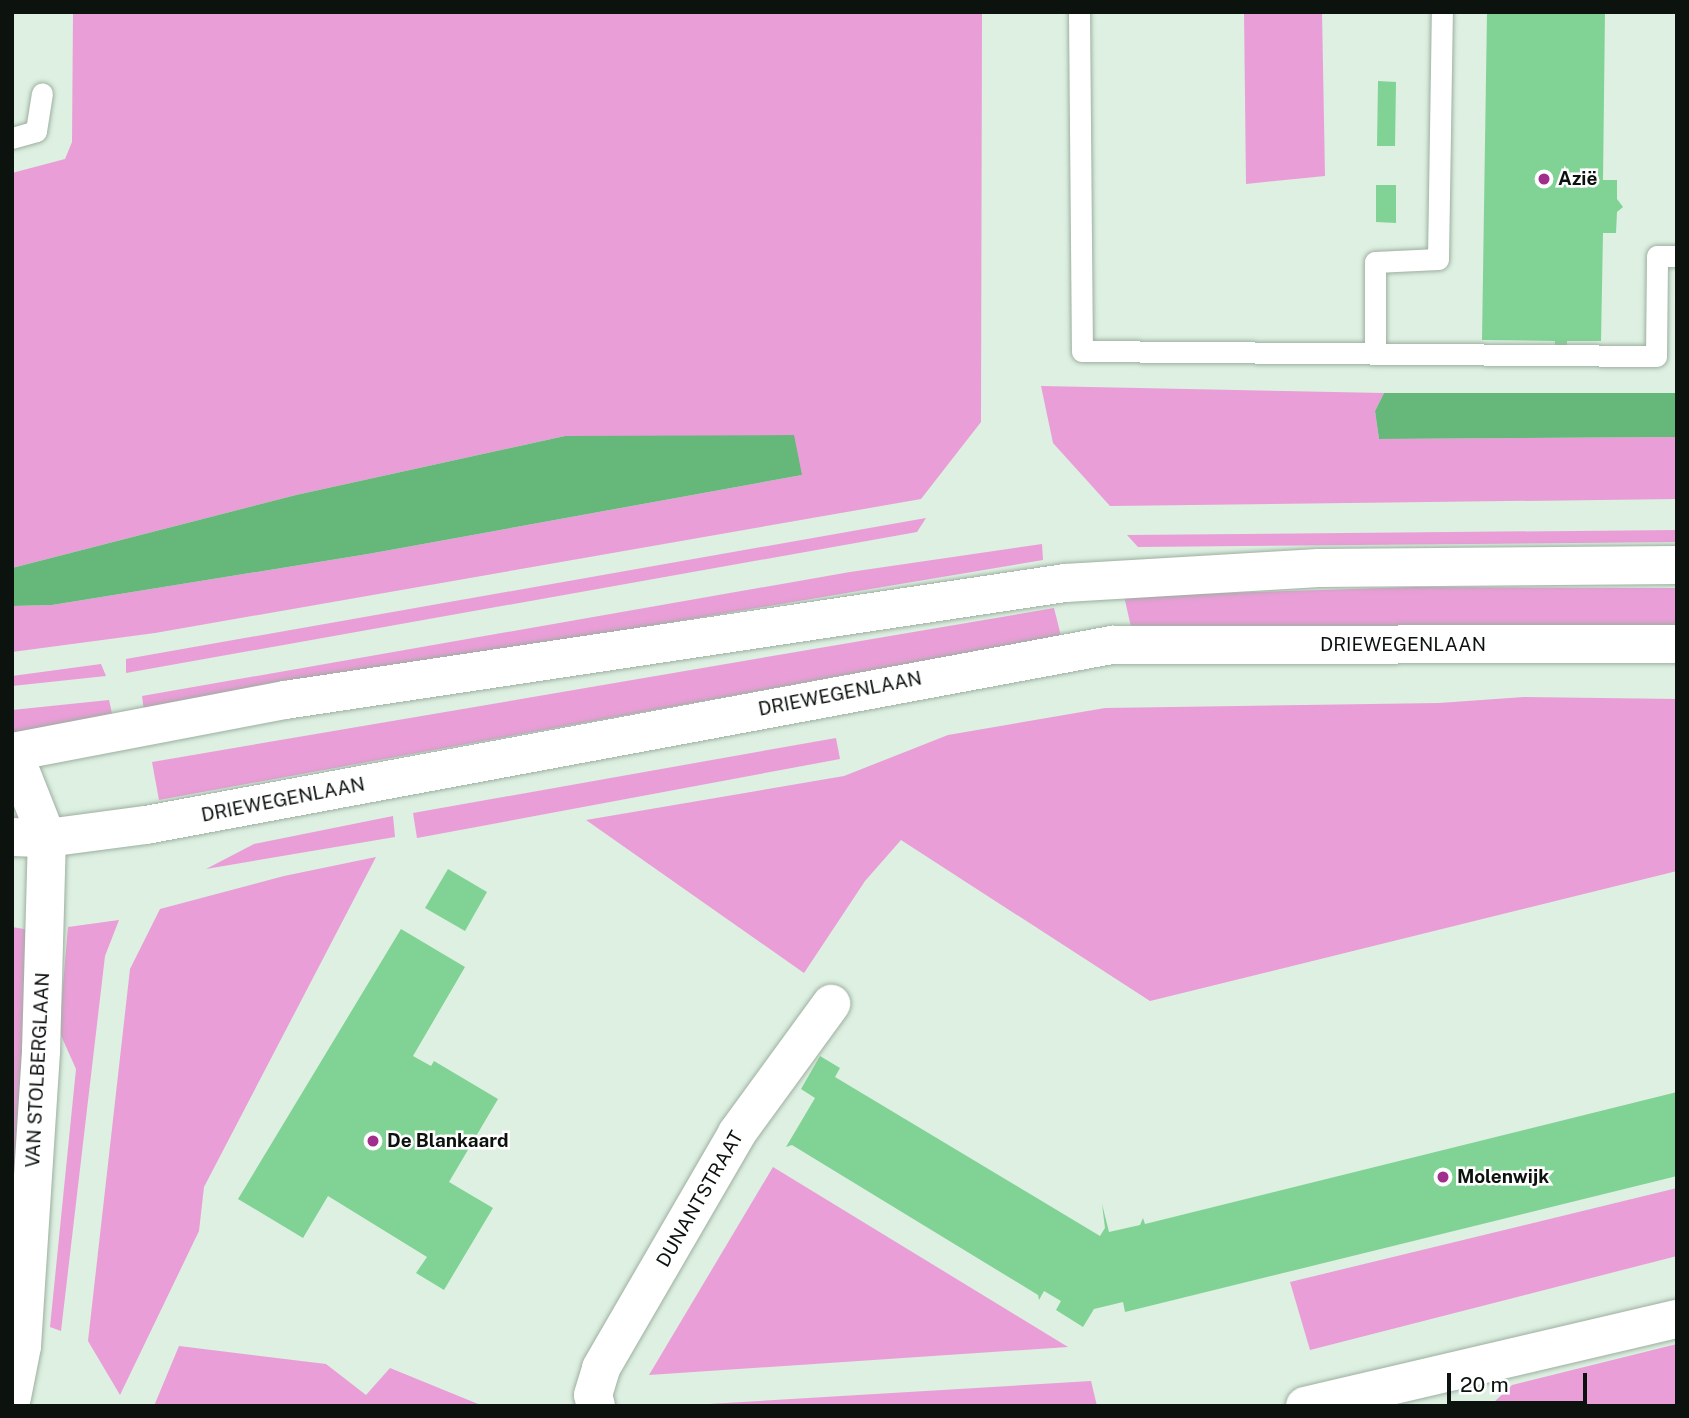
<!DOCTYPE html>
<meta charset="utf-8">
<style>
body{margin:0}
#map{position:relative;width:1689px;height:1418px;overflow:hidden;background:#ddf0e1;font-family:"Public Sans",sans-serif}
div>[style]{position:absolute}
.green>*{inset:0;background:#e99ed7}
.water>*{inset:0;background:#65b87a}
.building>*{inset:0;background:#80d394}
.roads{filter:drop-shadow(0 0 2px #9dafa0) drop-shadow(0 0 2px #9dafa0)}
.service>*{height:21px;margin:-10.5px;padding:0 10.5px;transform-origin:10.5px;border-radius:10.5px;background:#fff}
.minor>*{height:38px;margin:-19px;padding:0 19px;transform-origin:19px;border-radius:19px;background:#fff}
.tertiary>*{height:38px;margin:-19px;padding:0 19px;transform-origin:19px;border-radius:19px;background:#fff}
.dots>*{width:19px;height:19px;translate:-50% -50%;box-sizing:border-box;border:4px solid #fff;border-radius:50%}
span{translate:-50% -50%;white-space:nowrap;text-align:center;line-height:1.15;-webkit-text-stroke:5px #fff;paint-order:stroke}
.poi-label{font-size:19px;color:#0c120d;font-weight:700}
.left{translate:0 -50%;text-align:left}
.street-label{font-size:19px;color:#0c120d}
.frame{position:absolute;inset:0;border:14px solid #0c120d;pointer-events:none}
.scale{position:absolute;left:1447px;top:1373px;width:140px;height:32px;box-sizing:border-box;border:4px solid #0c120d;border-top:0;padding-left:9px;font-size:21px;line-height:24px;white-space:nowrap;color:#0c120d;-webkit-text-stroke:5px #fff;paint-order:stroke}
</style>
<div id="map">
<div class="green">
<i style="clip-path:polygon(73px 12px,982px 12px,981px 422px,921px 499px,155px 633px,12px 652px,12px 606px,52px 605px,368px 554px,802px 475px,669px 437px,565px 436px,296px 495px,12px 568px,12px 173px,65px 159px,72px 142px)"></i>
<i style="clip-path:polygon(1244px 12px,1322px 12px,1325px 176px,1246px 184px)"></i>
<i style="clip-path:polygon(1041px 386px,1384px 393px,1375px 411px,1379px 439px,1677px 437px,1677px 499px,1110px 506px,1053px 443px)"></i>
<i style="clip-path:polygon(926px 518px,917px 532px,126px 673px,126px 659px)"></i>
<i style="clip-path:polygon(1677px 530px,1677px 542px,1138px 547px,1127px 535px)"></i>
<i style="clip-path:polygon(1042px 544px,1043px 560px,144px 711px,142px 696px,850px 572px)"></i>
<i style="clip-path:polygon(1415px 587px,1677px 588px,1677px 628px,1131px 627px,1124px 596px)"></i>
<i style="clip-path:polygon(1054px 608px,1061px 636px,159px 800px,152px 762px)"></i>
<i style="clip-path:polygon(101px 664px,106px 676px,12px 686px,12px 676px)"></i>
<i style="clip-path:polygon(1524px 697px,1677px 699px,1677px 871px,1150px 1001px,901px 840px,865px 881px,804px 973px,586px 820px,844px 776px,948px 735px,1105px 708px,1439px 703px)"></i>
<i style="clip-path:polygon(109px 700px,113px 718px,12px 733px,12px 710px)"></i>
<i style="clip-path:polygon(836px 738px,840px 759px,417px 838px,413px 813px)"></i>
<i style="clip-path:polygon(393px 816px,395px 837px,206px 869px,254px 844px)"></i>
<i style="clip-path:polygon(376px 857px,204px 1187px,199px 1231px,120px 1395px,88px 1341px,130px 969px,160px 909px,284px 876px)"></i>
<i style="clip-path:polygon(119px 920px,105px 956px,61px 1331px,50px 1327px,76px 1069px,59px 1031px,68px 927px)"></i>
<i style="clip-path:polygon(12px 927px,30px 930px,12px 1210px)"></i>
<i style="clip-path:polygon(773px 1167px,1068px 1347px,649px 1375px)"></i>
<i style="clip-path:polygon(1677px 1188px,1677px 1256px,1310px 1350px,1290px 1282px)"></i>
<i style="clip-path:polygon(1677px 1344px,1677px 1406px,1490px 1406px,1512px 1385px)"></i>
<i style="clip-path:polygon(179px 1346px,326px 1364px,366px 1395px,390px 1368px,483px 1406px,154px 1406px)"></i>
<i style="clip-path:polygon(1091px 1381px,1097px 1406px,676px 1406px)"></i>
</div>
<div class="water">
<i style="clip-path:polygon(1384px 393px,1677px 393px,1677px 437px,1379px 439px,1375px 411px)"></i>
<i style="clip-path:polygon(794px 435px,802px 475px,368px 554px,52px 605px,12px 606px,12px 568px,296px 495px,565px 436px)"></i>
</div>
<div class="building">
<i style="clip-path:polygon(1487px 12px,1605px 12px,1603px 180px,1617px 180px,1617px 199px,1623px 207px,1617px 212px,1616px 233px,1603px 233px,1601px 341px,1567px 341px,1567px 346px,1555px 346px,1555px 341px,1482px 340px)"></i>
<i style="clip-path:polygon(1378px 81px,1396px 82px,1395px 146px,1377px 146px)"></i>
<i style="clip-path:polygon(1376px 185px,1396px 185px,1396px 223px,1376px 222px)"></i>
<i style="clip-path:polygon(448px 869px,487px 892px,465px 931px,425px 908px)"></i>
<i style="clip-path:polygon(401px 929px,465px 967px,413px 1056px,431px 1066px,434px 1061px,498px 1099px,449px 1182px,493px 1208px,444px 1290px,416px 1273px,427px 1257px,328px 1196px,303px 1238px,238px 1199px)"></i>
<i style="clip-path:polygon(820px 1056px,840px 1068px,835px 1077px,1100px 1236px,1105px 1228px,1102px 1204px,1109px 1232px,1140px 1225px,1143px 1218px,1145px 1224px,1677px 1092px,1677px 1176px,1125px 1312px,1123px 1302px,1094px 1309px,1083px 1327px,1056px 1310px,1061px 1301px,1044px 1291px,1039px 1300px,1038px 1295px,792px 1145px,786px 1147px,815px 1098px,801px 1089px)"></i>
</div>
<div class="roads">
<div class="service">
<i style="left:1079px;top:12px;width:339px;rotate:89.5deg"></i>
<i style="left:1082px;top:351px;width:574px;rotate:0.5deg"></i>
<i style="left:1656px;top:356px;width:100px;rotate:-89.4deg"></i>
<i style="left:1657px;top:256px;width:20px"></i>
<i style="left:12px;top:138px;width:25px;rotate:-16deg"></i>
<i style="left:36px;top:131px;width:38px;rotate:-81deg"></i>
<i style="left:1375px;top:350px;width:88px;rotate:-90deg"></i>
<i style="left:1375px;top:262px;width:63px;rotate:-2.7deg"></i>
<i style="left:1438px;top:259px;width:247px;rotate:-89.1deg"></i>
</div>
<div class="minor">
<i style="left:596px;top:1406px;width:11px;rotate:-105deg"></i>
<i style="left:593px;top:1395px;width:28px;rotate:-73deg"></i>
<i style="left:601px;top:1368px;width:272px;rotate:-59.9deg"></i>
<i style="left:737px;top:1133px;width:160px;rotate:-53.9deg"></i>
<i style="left:1305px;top:1406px;width:382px;rotate:-13.2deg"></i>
</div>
<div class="tertiary">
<i style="left:12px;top:752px;width:278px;rotate:-10.8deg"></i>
<i style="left:285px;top:700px;width:789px;rotate:-8.53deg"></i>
<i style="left:1065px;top:583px;width:254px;rotate:-3.4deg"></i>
<i style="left:1319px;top:568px;width:358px;rotate:-0.5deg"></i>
<i style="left:12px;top:837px;width:35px;rotate:2deg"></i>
<i style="left:47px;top:838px;width:100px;rotate:-7.5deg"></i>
<i style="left:146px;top:825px;width:983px;rotate:-10.56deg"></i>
<i style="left:1112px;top:645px;width:565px;rotate:-0.1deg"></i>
<i style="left:12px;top:1397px;width:52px;rotate:-78.9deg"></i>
<i style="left:22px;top:1346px;width:296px;rotate:-86.3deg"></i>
<i style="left:41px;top:1051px;width:213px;rotate:-88.4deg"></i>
<i style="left:47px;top:838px;width:92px;rotate:-111.6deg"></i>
</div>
</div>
<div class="dots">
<i style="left:1544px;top:179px;background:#9f2e8c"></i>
<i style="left:373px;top:1141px;background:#9f2e8c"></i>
<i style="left:1443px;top:1177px;background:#9f2e8c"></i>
</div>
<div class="poi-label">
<span class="left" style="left:1558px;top:179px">Azië</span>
<span class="left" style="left:387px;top:1141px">De Blankaard</span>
<span class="left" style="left:1457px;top:1177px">Molenwijk</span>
</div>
<div class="street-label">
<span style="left:1403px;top:645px">DRIEWEGENLAAN</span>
<span style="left:840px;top:694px;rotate:-11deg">DRIEWEGENLAAN</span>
<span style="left:283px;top:800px;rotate:-11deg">DRIEWEGENLAAN</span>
<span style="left:38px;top:1070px;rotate:-87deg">VAN STOLBERGLAAN</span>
<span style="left:700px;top:1199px;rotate:-60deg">DUNANTSTRAAT</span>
</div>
<div class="frame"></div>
<div class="scale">20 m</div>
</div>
